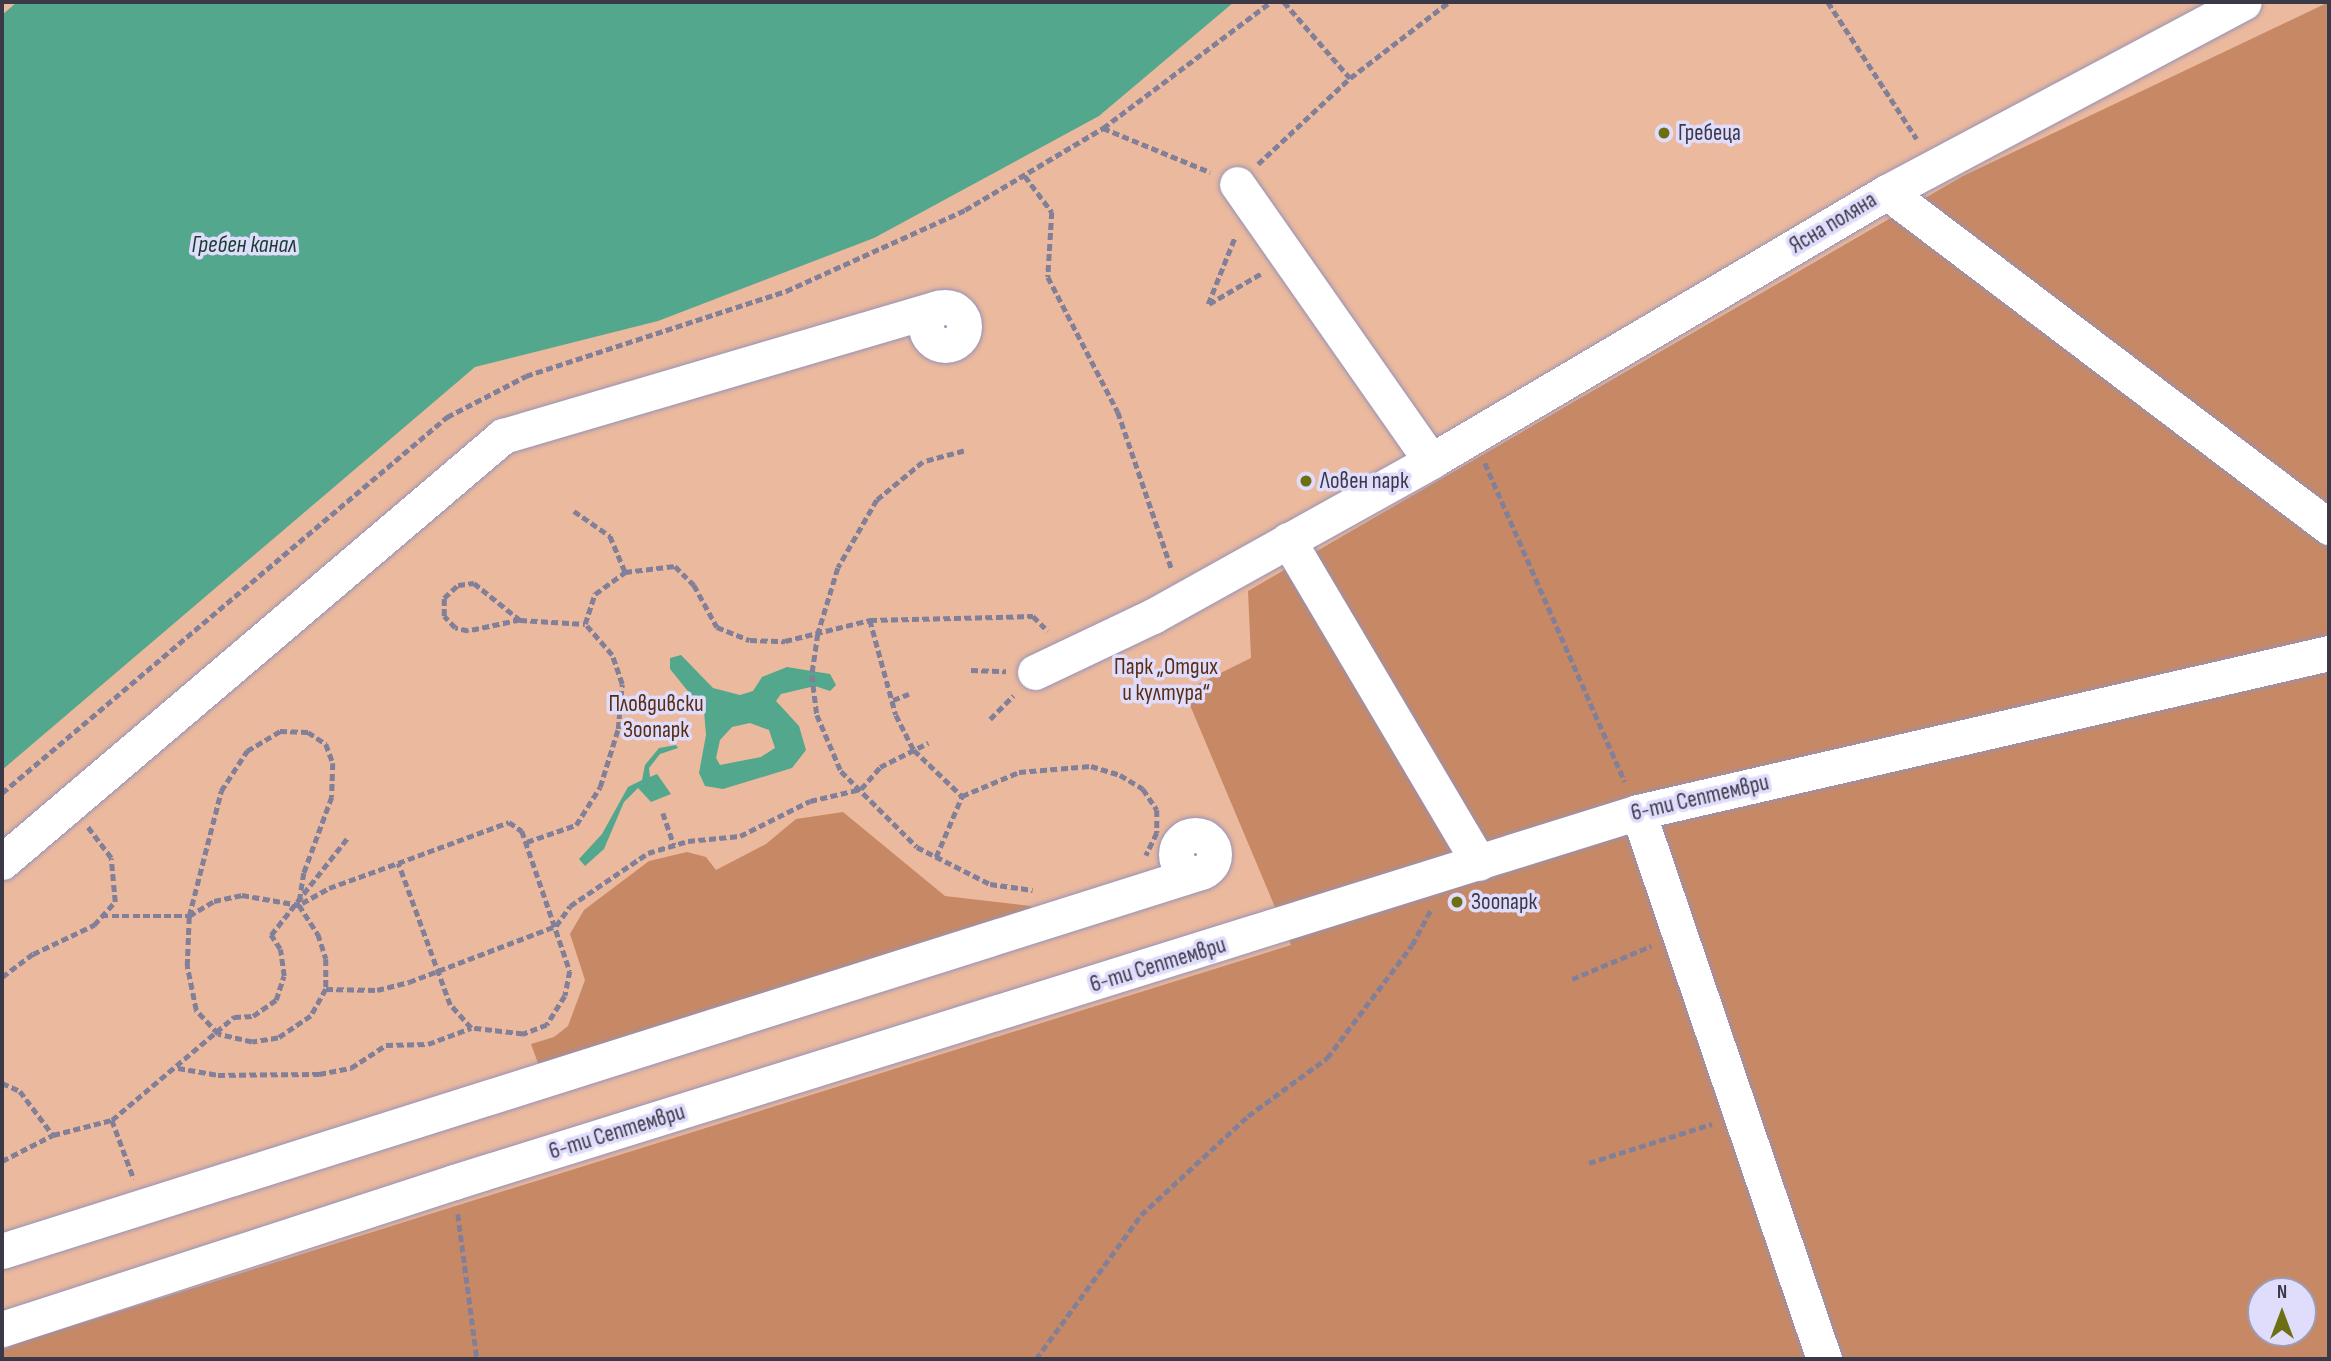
<!DOCTYPE html>
<meta charset="utf-8">
<style>
body{margin:0}
#map{position:relative;width:2331px;height:1361px;overflow:hidden;background:#d2cef5;font-family:"Sofia Sans Condensed",sans-serif}
div>[style]{position:absolute}
.green>*{inset:0;background:#ebb99d}
.forest>*{inset:0;background:#c78965}
.water>*{inset:0;background:#53a78c}
.path>*{height:4.5px;margin-top:-2.25px;transform-origin:0;background:repeating-linear-gradient(90deg,#827f99 0 7px,transparent 0 10.5px)}
.roads{filter:drop-shadow(0 0 2px #9691b6) drop-shadow(0 0 2px #9691b6)}
.minor>*{height:35px;margin:-17.5px;padding:0 17.5px;transform-origin:17.5px;border-radius:17.5px;background:#fff}
.minor>.ring{margin:-17.5px;padding:0;box-sizing:content-box;background:none;border:35px solid #fff;border-radius:50%}
.dots>*{width:19px;height:19px;translate:-50% -50%;box-sizing:border-box;border:4px solid #e0dcfc;border-radius:50%}
span{translate:-50% -50%;white-space:nowrap;text-align:center;line-height:1.15;-webkit-text-stroke:7px #e0dcfc;paint-order:stroke}
.poi-label{font-size:23px;color:#3b3948}
.left{translate:0 -50%;text-align:left}
.street-label{font-size:23px;color:#3b3948}
.park-label{font-size:23px;color:#572d13}
.water-label{font-size:24px;color:#183e32;font-style:italic}
.frame{position:absolute;inset:0;border:4px solid #3b3948;pointer-events:none}
.north{position:absolute;left:2247px;top:1277px;width:70px;height:70px;box-sizing:border-box;background:#e0dcfc;border:2px solid #9e9bb4;border-radius:50%;rotate:0deg;font-size:19px;font-weight:700;line-height:28px;text-align:center;color:#3b3948}
.north::after{content:'';display:block;margin:auto;width:24px;height:32px;background:#6e6f12;clip-path:polygon(50% 0,100% 100%,50% 72%,0 100%)}
</style>
<div id="map">
<div class="green">
<i style="clip-path:polygon(evenodd,2px 2px,2329px 2px,2329px 1359px,2px 1359px,2px 2px,2261px 1291px,2303px 1291px,2303px 1333px,2261px 1333px,2261px 1291px)"></i>
</div>
<div class="forest">
<i style="clip-path:polygon(evenodd,2329px 2px,2329px 1359px,2px 1359px,2px 1350px,24px 1341px,1291px 945px,1184px 691px,1251px 658px,1248px 591px,1963px 176px,2329px 2px,2261px 1291px,2303px 1291px,2303px 1333px,2261px 1333px,2261px 1291px)"></i>
<i style="clip-path:polygon(843px 812px,945px 896px,1030px 906px,1040px 915px,539px 1066px,531px 1044px,554px 1037px,568px 1026px,585px 980px,570px 934px,584px 910px,649px 861px,687px 852px,706px 857px,716px 870px,766px 844px,796px 819px)"></i>
</div>
<div class="water">
<i style="clip-path:polygon(17px 2px,1234px 2px,1099px 116px,874px 238px,658px 321px,475px 367px,2px 770px,2px 15px)"></i>
<i style="clip-path:polygon(evenodd,681px 655px,713px 688px,740px 695px,753px 691px,762px 677px,787px 667px,830px 674px,836px 685px,830px 691px,815px 686px,781px 694px,776px 701px,799px 726px,806px 750px,792px 768px,723px 789px,705px 786px,699px 773px,706px 735px,704px 711px,670px 669px,670px 658px,681px 655px,750px 723px,769px 730px,775px 748px,761px 757px,720px 765px,716px 758px,720px 740px,732px 727px,750px 723px)"></i>
<i style="clip-path:polygon(676px 745px,678px 748px,660px 754px,649px 768px,650px 777px,657px 774px,671px 794px,651px 802px,638px 788px,624px 802px,604px 849px,585px 866px,579px 859px,602px 834px,628px 787px,642px 780px,645px 765px,659px 748px)"></i>
</div>
<div class="path">
<i style="left:1284px;top:2px;width:101px;rotate:49deg"></i>
<i style="left:1828px;top:2px;width:163px;rotate:57deg"></i>
<i style="left:1103px;top:128px;width:116px;rotate:22.4deg"></i>
<i style="left:1258px;top:164px;width:126px;rotate:-43.1deg"></i>
<i style="left:1350px;top:78px;width:125px;rotate:-37.5deg"></i>
<i style="left:1025px;top:176px;width:45px;rotate:53.1deg"></i>
<i style="left:1052px;top:212px;width:65px;rotate:93.5deg"></i>
<i style="left:1048px;top:277px;width:152px;rotate:62.6deg"></i>
<i style="left:1118px;top:412px;width:167px;rotate:71.1deg"></i>
<i style="left:1208px;top:304px;width:72px;rotate:-68.1deg"></i>
<i style="left:1209px;top:304px;width:61px;rotate:-30.3deg"></i>
<i style="left:964px;top:451px;width:42px;rotate:165deg"></i>
<i style="left:923px;top:462px;width:60px;rotate:140.4deg"></i>
<i style="left:877px;top:500px;width:78px;rotate:119.8deg"></i>
<i style="left:838px;top:568px;width:69px;rotate:106.9deg"></i>
<i style="left:818px;top:634px;width:41px;rotate:98.3deg"></i>
<i style="left:812px;top:675px;width:40px;rotate:82.9deg"></i>
<i style="left:817px;top:715px;width:61px;rotate:66.8deg"></i>
<i style="left:841px;top:771px;width:107px;rotate:45deg"></i>
<i style="left:917px;top:847px;width:82px;rotate:26.9deg"></i>
<i style="left:990px;top:884px;width:43px;rotate:7.9deg"></i>
<i style="left:1485px;top:463px;width:348px;rotate:66.3deg"></i>
<i style="left:574px;top:511px;width:44px;rotate:34.8deg"></i>
<i style="left:610px;top:536px;width:39px;rotate:67deg"></i>
<i style="left:520px;top:620px;width:53px;rotate:168.1deg"></i>
<i style="left:468px;top:631px;width:13px;rotate:-167deg"></i>
<i style="left:455px;top:628px;width:16px;rotate:-133deg"></i>
<i style="left:444px;top:616px;width:18px;rotate:-90deg"></i>
<i style="left:444px;top:598px;width:19px;rotate:-43deg"></i>
<i style="left:458px;top:585px;width:16px;rotate:-7deg"></i>
<i style="left:474px;top:583px;width:59px;rotate:38.8deg"></i>
<i style="left:520px;top:620px;width:65px;rotate:3.5deg"></i>
<i style="left:870px;top:620px;width:98px;rotate:74.7deg"></i>
<i style="left:896px;top:715px;width:39px;rotate:63deg"></i>
<i style="left:914px;top:750px;width:66px;rotate:43.8deg"></i>
<i style="left:971px;top:670px;width:35px;rotate:2deg"></i>
<i style="left:893px;top:700px;width:17px;rotate:-21deg"></i>
<i style="left:990px;top:719px;width:33px;rotate:-45deg"></i>
<i style="left:2px;top:793px;width:583px;rotate:-40.2deg"></i>
<i style="left:447px;top:417px;width:89px;rotate:-27.4deg"></i>
<i style="left:526px;top:376px;width:274px;rotate:-18.1deg"></i>
<i style="left:786px;top:291px;width:196px;rotate:-24.3deg"></i>
<i style="left:965px;top:210px;width:161px;rotate:-30.7deg"></i>
<i style="left:1103px;top:128px;width:210px;rotate:-36.9deg"></i>
<i style="left:663px;top:813px;width:34px;rotate:71deg"></i>
<i style="left:509px;top:822px;width:16px;rotate:35deg"></i>
<i style="left:522px;top:831px;width:148px;rotate:71.1deg"></i>
<i style="left:570px;top:971px;width:25px;rotate:101deg"></i>
<i style="left:565px;top:996px;width:34px;rotate:122deg"></i>
<i style="left:547px;top:1025px;width:26px;rotate:159deg"></i>
<i style="left:523px;top:1034px;width:52px;rotate:-173.4deg"></i>
<i style="left:471px;top:1028px;width:31px;rotate:-132deg"></i>
<i style="left:450px;top:1005px;width:151px;rotate:-110.1deg"></i>
<i style="left:398px;top:863px;width:118px;rotate:-20.3deg"></i>
<i style="left:527px;top:842px;width:52px;rotate:-19.1deg"></i>
<i style="left:576px;top:825px;width:45px;rotate:-57.7deg"></i>
<i style="left:600px;top:787px;width:61px;rotate:-72.8deg"></i>
<i style="left:618px;top:729px;width:45px;rotate:-84.9deg"></i>
<i style="left:622px;top:684px;width:31px;rotate:-109deg"></i>
<i style="left:612px;top:655px;width:41px;rotate:-131.1deg"></i>
<i style="left:585px;top:624px;width:32px;rotate:-72deg"></i>
<i style="left:595px;top:594px;width:37px;rotate:-36deg"></i>
<i style="left:625px;top:572px;width:50px;rotate:-6.8deg"></i>
<i style="left:675px;top:566px;width:27px;rotate:45deg"></i>
<i style="left:694px;top:585px;width:48px;rotate:61.3deg"></i>
<i style="left:717px;top:627px;width:35px;rotate:22deg"></i>
<i style="left:750px;top:640px;width:35px;rotate:2deg"></i>
<i style="left:785px;top:641px;width:88px;rotate:-13.9deg"></i>
<i style="left:870px;top:620px;width:163px;rotate:-1.4deg"></i>
<i style="left:1033px;top:616px;width:21px;rotate:45deg"></i>
<i style="left:936px;top:857px;width:66px;rotate:-66.9deg"></i>
<i style="left:962px;top:796px;width:62px;rotate:-22.8deg"></i>
<i style="left:1019px;top:772px;width:72px;rotate:-4.8deg"></i>
<i style="left:1091px;top:766px;width:30px;rotate:17deg"></i>
<i style="left:1120px;top:775px;width:27px;rotate:31deg"></i>
<i style="left:1143px;top:789px;width:25px;rotate:56deg"></i>
<i style="left:1157px;top:810px;width:23px;rotate:90deg"></i>
<i style="left:1157px;top:833px;width:25px;rotate:116deg"></i>
<i style="left:242px;top:895px;width:58px;rotate:10deg"></i>
<i style="left:299px;top:905px;width:35px;rotate:57deg"></i>
<i style="left:318px;top:934px;width:26px;rotate:72deg"></i>
<i style="left:326px;top:959px;width:30px;rotate:90deg"></i>
<i style="left:326px;top:989px;width:31px;rotate:119deg"></i>
<i style="left:311px;top:1016px;width:40px;rotate:146deg"></i>
<i style="left:278px;top:1038px;width:26px;rotate:171deg"></i>
<i style="left:252px;top:1042px;width:35px;rotate:-167deg"></i>
<i style="left:218px;top:1034px;width:33px;rotate:-133deg"></i>
<i style="left:196px;top:1010px;width:45px;rotate:-101.6deg"></i>
<i style="left:187px;top:966px;width:50px;rotate:-87.7deg"></i>
<i style="left:189px;top:916px;width:29px;rotate:-31deg"></i>
<i style="left:214px;top:901px;width:29px;rotate:-12deg"></i>
<i style="left:302px;top:903px;width:31px;rotate:-29deg"></i>
<i style="left:329px;top:888px;width:73px;rotate:-19.9deg"></i>
<i style="left:101px;top:916px;width:88px"></i>
<i style="left:189px;top:916px;width:129px;rotate:-75.6deg"></i>
<i style="left:221px;top:791px;width:48px;rotate:-57deg"></i>
<i style="left:247px;top:751px;width:39px;rotate:-31deg"></i>
<i style="left:280px;top:731px;width:28px;rotate:2deg"></i>
<i style="left:308px;top:732px;width:22px;rotate:34deg"></i>
<i style="left:326px;top:744px;width:20px;rotate:70deg"></i>
<i style="left:333px;top:763px;width:34px;rotate:92deg"></i>
<i style="left:332px;top:797px;width:81px;rotate:110.2deg"></i>
<i style="left:304px;top:873px;width:32px;rotate:99deg"></i>
<i style="left:2px;top:977px;width:39px;rotate:-37deg"></i>
<i style="left:33px;top:954px;width:68px;rotate:-25.4deg"></i>
<i style="left:94px;top:925px;width:31px;rotate:-48deg"></i>
<i style="left:115px;top:902px;width:44px;rotate:-95.2deg"></i>
<i style="left:111px;top:858px;width:39px;rotate:-127deg"></i>
<i style="left:1572px;top:979px;width:86px;rotate:-22.7deg"></i>
<i style="left:326px;top:989px;width:51px;rotate:1.1deg"></i>
<i style="left:377px;top:990px;width:33px;rotate:-14deg"></i>
<i style="left:409px;top:982px;width:157px;rotate:-20.9deg"></i>
<i style="left:556px;top:926px;width:24px;rotate:-55deg"></i>
<i style="left:570px;top:906px;width:94px;rotate:-34.2deg"></i>
<i style="left:648px;top:853px;width:42px;rotate:-16.7deg"></i>
<i style="left:688px;top:841px;width:52px;rotate:-5.5deg"></i>
<i style="left:740px;top:836px;width:78px;rotate:-26.6deg"></i>
<i style="left:810px;top:801px;width:52px;rotate:-13.2deg"></i>
<i style="left:861px;top:789px;width:29px;rotate:-49deg"></i>
<i style="left:880px;top:767px;width:54px;rotate:-26.6deg"></i>
<i style="left:178px;top:1068px;width:41px;rotate:9.9deg"></i>
<i style="left:218px;top:1075px;width:101px;rotate:-0.6deg"></i>
<i style="left:319px;top:1074px;width:33px;rotate:-11deg"></i>
<i style="left:351px;top:1068px;width:42px;rotate:-33.3deg"></i>
<i style="left:386px;top:1045px;width:42px;rotate:-1.4deg"></i>
<i style="left:428px;top:1044px;width:46px;rotate:-20.4deg"></i>
<i style="left:2px;top:1083px;width:20px;rotate:24deg"></i>
<i style="left:20px;top:1091px;width:55px;rotate:53.1deg"></i>
<i style="left:112px;top:1120px;width:63px;rotate:69.6deg"></i>
<i style="left:2px;top:1161px;width:57px;rotate:-27deg"></i>
<i style="left:53px;top:1135px;width:61px;rotate:-14.3deg"></i>
<i style="left:112px;top:1120px;width:160px;rotate:-40.2deg"></i>
<i style="left:234px;top:1017px;width:19px;rotate:-3deg"></i>
<i style="left:253px;top:1016px;width:28px;rotate:-35deg"></i>
<i style="left:276px;top:1000px;width:25px;rotate:-72deg"></i>
<i style="left:284px;top:976px;width:27px;rotate:-98deg"></i>
<i style="left:280px;top:949px;width:17px;rotate:-123deg"></i>
<i style="left:271px;top:935px;width:125px;rotate:-51.8deg"></i>
<i style="left:1589px;top:1163px;width:129px;rotate:-17.6deg"></i>
<i style="left:458px;top:1214px;width:146px;rotate:82.5deg"></i>
<i style="left:1036px;top:1359px;width:178px;rotate:-53.9deg"></i>
<i style="left:1141px;top:1215px;width:146px;rotate:-42.8deg"></i>
<i style="left:1248px;top:1116px;width:98px;rotate:-36.3deg"></i>
<i style="left:1327px;top:1058px;width:141px;rotate:-53deg"></i>
<i style="left:1412px;top:945px;width:40px;rotate:-62deg"></i>
</div>
<div class="roads">
<div class="minor">
<i style="left:1887px;top:192px;width:555px;rotate:37.16deg"></i>
<i class="ring" style="left:926px;top:307px;width:3px;height:3px"></i>
<i style="left:1431px;top:461px;width:529px;rotate:-30.54deg"></i>
<i style="left:1887px;top:192px;width:404px;rotate:-28deg"></i>
<i style="left:1288px;top:540px;width:375px;rotate:59.4deg"></i>
<i style="left:1035px;top:672px;width:131px;rotate:-25.4deg"></i>
<i style="left:1153px;top:616px;width:318px;rotate:-29.1deg"></i>
<i style="left:1431px;top:461px;width:338px;rotate:-125deg"></i>
<i style="left:1638px;top:812px;width:578px;rotate:71.22deg"></i>
<i class="ring" style="left:1176px;top:835px;width:3px;height:3px"></i>
<i style="left:2px;top:862px;width:658px;rotate:-40.37deg"></i>
<i style="left:503px;top:436px;width:454px;rotate:-16.4deg"></i>
<i style="left:2px;top:1251px;width:1257px;rotate:-17.54deg"></i>
<i style="left:2px;top:1329px;width:475px;rotate:-18deg"></i>
<i style="left:454px;top:1182px;width:1240px;rotate:-17.35deg"></i>
<i style="left:1638px;top:812px;width:709px;rotate:-12.96deg"></i>
</div>
</div>
<div class="dots">
<i style="left:1664px;top:133px;background:#6e6f12"></i>
<i style="left:1306px;top:481px;background:#6e6f12"></i>
<i style="left:1457px;top:902px;background:#6e6f12"></i>
</div>
<div class="poi-label">
<span class="left" style="left:1678px;top:133px">Гребеца</span>
<span class="left" style="left:1320px;top:481px">Ловен парк</span>
<span class="left" style="left:1471px;top:902px">Зоопарк</span>
</div>
<div class="street-label">
<span style="left:1833px;top:223px;rotate:-31deg">Ясна поляна</span>
<span style="left:1700px;top:798px;rotate:-13deg">6-ти Септември</span>
<span style="left:1158px;top:965px;rotate:-17deg">6-ти Септември</span>
<span style="left:617px;top:1132px;rotate:-17deg">6-ти Септември</span>
</div>
<div class="park-label">
<span style="left:1166px;top:680px">Парк „Отдих<br>и култура“</span>
<span style="left:656px;top:717px">Пловдивски<br>Зоопарк</span>
</div>
<div class="water-label">
<span style="left:244px;top:245px">Гребен канал</span>
</div>
<div class="frame"></div>
<div class="north">N</div>
</div>
